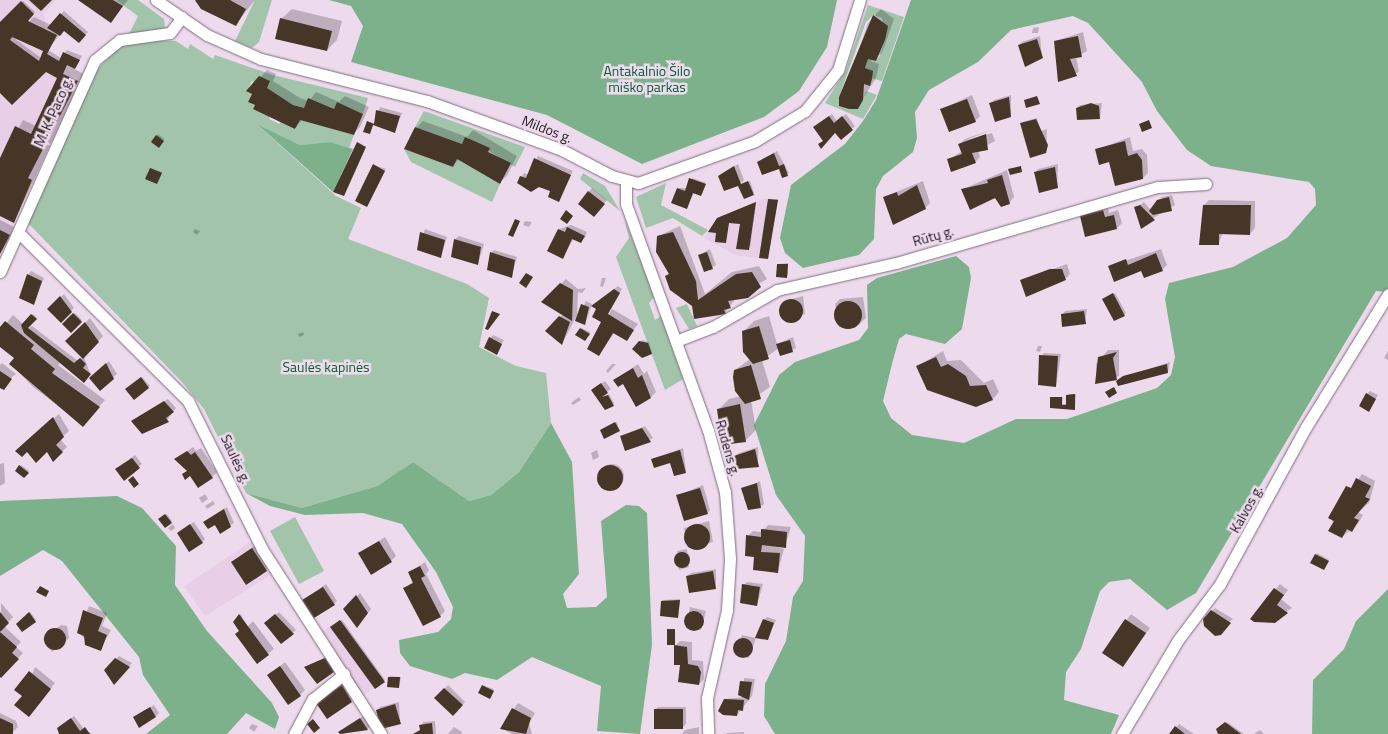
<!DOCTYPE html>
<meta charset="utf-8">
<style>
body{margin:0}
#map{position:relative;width:1388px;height:734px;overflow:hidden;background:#eedaed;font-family:"Titillium Web",sans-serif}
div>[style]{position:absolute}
.built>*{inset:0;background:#e8cee7}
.green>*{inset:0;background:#a1c4aa}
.forest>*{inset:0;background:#7db18c}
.shadow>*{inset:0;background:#0003}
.round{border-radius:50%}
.building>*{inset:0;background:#463627}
.roads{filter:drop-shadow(0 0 1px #7e6c7e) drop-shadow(0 0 1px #7e6c7e)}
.minor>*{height:11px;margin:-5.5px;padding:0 5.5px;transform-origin:5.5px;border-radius:5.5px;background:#fff}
span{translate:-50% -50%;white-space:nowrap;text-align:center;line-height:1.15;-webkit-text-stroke:5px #eedaed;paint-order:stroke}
.park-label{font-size:14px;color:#076032}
.street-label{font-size:14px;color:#1f181f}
</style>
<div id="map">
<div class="built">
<i style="clip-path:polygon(0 0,56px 0,44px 14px,46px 29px,57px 35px,38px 60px,78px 81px,0 254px)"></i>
<i style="clip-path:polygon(765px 198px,778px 200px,768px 259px,735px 255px,704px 238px,717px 218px)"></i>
<i style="clip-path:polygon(253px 540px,272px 574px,205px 616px,184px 586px)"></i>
<i style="clip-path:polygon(340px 620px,385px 682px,359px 697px,317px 635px)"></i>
</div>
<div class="green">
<i style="clip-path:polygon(116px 0,138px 0,164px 19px,165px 28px,129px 34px,138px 16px)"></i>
<i style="clip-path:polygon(255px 0,272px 0,259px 42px,252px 48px,235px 41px)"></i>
<i style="clip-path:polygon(868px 5px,904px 17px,882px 81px,870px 78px,872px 71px,865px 68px,868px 59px,876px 61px,880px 55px,885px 40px,882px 18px,873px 15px,866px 22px,839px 97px,839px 106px,858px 109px,866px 91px,877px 95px,863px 119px,825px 103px,846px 70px)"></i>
<i style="clip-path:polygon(142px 40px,176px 41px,188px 49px,190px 44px,213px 59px,215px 55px,273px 75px,368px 98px,363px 114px,337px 102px,334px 109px,308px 99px,304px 108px,293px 105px,252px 81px,247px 91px,252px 94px,248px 102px,255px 105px,253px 109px,271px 115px,269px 119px,279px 124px,281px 121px,295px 129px,300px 120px,354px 135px,349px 148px,330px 142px,300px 145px,260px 127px,336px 196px,361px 208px,348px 239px,467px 284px,489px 298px,479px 347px,516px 366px,546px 373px,551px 423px,519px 472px,491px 495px,469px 501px,413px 462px,377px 486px,302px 508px,246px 493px,204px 409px,182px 382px,27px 222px,95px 72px,118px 47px)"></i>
<i style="clip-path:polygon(424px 111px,525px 147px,515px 167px,466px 137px,462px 144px,415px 127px)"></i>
<i style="clip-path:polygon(404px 149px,453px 167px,457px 159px,500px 184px,492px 202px,411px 162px)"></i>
<i style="clip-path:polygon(583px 173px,605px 186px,620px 211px,580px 179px)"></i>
<i style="clip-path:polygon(666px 183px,661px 205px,708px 230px,702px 236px,673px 218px,646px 228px,636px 197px)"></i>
<i style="clip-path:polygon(624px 218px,655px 296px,649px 303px,655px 320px,661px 316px,683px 379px,665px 390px,616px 257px,629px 238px)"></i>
<i style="clip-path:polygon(687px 304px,697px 326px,689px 329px,676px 308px)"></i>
<i style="clip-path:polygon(295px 517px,324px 571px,299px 584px,270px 531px)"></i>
</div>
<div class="forest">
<i style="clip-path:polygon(329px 0,837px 0,827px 47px,799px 91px,764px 117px,642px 164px,547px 115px,351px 62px,363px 26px,351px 6px)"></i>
<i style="clip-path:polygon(911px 0,1388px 0,1388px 292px,1376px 291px,1196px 593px,1167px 610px,1130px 579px,1109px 582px,1100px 591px,1081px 649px,1066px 672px,1064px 700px,1119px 715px,1111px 734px,775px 734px,764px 716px,765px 684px,786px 641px,793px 597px,803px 581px,805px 536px,776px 495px,754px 425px,779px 375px,795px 362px,859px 340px,868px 328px,867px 285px,877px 278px,956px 256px,969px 267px,971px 278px,962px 329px,945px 344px,906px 334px,899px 339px,893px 360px,883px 401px,891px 418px,912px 435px,964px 443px,1016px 419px,1067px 419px,1157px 388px,1171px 375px,1175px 357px,1165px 299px,1169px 283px,1233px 267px,1287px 238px,1316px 205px,1315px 189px,1309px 182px,1211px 166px,1187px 150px,1157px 111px,1142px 82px,1088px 23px,1073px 16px,1011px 30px,978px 62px,929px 90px,915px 112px,917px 138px,913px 152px,883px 176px,876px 189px,874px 239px,859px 255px,803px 268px,785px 253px,780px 238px,791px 185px,845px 144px,863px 121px,876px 100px)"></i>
<i style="clip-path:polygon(258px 125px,300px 145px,330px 142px,353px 149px,333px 192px)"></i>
<i style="clip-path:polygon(551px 423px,572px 462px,579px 574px,563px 594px,567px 608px,596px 607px,607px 597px,601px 521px,626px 505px,639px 506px,647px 513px,652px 645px,640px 734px,597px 731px,601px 686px,532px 657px,497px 680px,465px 673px,452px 679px,410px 666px,400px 653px,399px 640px,438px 632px,451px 619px,453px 607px,436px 572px,402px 524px,363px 513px,305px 515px,270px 506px,246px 493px,302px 508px,377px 486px,413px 462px,469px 501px,491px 495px,519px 472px)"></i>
<i style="clip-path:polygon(117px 496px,142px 508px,176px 546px,175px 585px,207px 631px,272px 703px,279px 717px,275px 729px,246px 713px,227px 734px,146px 734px,170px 715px,143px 675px,139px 657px,62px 561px,43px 550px,0 576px,0 501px)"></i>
<i style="clip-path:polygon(1388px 589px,1388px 734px,1312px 734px,1313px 680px,1344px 649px,1356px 621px)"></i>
</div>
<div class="shadow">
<i style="clip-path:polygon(80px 0,128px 0,111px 21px)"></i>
<i style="clip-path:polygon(255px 0,236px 24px,195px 2px,196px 0)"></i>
<i style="clip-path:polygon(evenodd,23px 1px,35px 12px,14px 37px,34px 17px,51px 25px,64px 11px,88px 32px,79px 42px,64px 29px,48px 50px,61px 58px,67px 50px,82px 56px,74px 69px,84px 74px,14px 222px,0 215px,0 161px,23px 120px,36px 126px,58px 77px,45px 71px,0 92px,0 24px,23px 1px,15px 37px,45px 51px,41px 58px,14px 38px,15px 37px)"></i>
<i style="clip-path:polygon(292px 9px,342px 21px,337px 40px,327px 50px,281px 19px)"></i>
<i style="clip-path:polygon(881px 9px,894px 19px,882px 53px,871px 61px,879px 64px,876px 78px,857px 108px,840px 105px,868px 23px)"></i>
<i style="clip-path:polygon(1039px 27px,1038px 33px,1032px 33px,1033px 28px)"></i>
<i style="clip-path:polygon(1083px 32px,1087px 51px,1076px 57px,1079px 72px,1059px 80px,1055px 41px)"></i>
<i style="clip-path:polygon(1040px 36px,1042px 57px,1019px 45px,1022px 42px)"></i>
<i style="clip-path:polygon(267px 70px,276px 74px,273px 81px,300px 98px,309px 101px,316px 92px,339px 102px,345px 96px,369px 107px,360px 127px,353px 134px,303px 119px,295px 128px,257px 105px,254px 93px,248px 91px)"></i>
<i style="clip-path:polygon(972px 95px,980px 116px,975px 121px,942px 109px)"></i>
<i style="clip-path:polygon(1011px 95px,1011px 116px,991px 103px,994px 100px)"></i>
<i style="clip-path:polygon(1102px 103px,1100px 117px,1077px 108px,1080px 105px)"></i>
<i style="clip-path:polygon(380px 107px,402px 113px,395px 131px,373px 124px,370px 133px,368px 122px,375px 123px)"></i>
<i style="clip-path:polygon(832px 114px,837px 121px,846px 114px,855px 126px,841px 139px,835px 131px,824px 140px,818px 124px)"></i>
<i style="clip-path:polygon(1037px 118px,1041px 131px,1047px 129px,1046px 152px,1023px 122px)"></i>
<i style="clip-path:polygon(423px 121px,467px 137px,473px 130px,517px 156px,507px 176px,500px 182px,460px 159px,453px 165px,416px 128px)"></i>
<i style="clip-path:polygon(991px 130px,964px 141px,992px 133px,995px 141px,978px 150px,980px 157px,975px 162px,948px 160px,962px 151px,960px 144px,965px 139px)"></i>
<i style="clip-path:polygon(158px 134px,164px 139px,159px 146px,152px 142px)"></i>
<i style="clip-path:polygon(1130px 137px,1133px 151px,1142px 149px,1147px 155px,1148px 173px,1143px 178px,1096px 150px)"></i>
<i style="clip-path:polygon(777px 151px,789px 173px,783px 177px,779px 168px,759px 162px)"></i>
<i style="clip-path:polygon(538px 156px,573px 171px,558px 200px,552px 190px,518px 183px,524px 173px,529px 175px)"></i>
<i style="clip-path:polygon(738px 164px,744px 180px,741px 183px,720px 176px)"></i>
<i style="clip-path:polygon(1058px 164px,1057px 187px,1035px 173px,1038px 169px)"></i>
<i style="clip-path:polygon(374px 165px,386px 169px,367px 206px)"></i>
<i style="clip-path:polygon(151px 168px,162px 172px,158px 181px,147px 178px)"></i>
<i style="clip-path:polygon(1007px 170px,1014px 197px,1009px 203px,963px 189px)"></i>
<i style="clip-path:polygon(692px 178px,706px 183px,702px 194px,694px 193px,686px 208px,678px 188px,687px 188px)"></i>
<i style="clip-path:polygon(750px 181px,754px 193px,753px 194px,741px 185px)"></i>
<i style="clip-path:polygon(923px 181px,930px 203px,925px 208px,884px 197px)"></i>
<i style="clip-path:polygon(592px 188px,607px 200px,597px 212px,579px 203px)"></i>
<i style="clip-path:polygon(1172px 195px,1175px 205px,1140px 226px,1136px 208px,1144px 202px,1150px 209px,1162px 197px)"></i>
<i style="clip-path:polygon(769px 199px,778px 199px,768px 258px)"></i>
<i style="clip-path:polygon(1209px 200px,1255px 201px,1255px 228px,1250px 234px,1223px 233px,1218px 244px,1204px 205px)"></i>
<i style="clip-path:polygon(756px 202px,750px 248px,741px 223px,729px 222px,725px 242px,720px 217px)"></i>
<i style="clip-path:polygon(1108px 206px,1109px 213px,1118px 210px,1122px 223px,1117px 228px,1081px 217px)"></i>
<i style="clip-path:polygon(0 220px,16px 228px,0 254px)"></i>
<i style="clip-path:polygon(525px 221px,532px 222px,529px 227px,523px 225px)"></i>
<i style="clip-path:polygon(571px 225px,587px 232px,584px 239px,574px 238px,563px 257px,549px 250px,559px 229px)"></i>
<i style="clip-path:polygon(680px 226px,705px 294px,732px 272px,759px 266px,767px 279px,736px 298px,725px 313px,693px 306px,666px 276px,670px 273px,658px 236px)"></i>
<i style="clip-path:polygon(195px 229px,200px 231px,197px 235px,193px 232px)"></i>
<i style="clip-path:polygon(425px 229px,447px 237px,441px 256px,418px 249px)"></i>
<i style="clip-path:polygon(459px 236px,484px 244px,478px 264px,455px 239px)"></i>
<i style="clip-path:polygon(710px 249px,716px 265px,705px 271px,699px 255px)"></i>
<i style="clip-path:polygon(1161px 249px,1167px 265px,1162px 270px,1109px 266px)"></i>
<i style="clip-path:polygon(494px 250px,517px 257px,511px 277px,491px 253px)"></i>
<i style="clip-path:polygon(788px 263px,788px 275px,786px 276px,778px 264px)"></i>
<i style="clip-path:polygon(1067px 264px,1070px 274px,1065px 279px,1022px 280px)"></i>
<i style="clip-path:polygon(31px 271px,44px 278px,34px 303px,28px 275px)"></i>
<i style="clip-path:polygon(602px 278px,606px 278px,603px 287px,600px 286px)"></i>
<i style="clip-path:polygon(566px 279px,578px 289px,586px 288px,582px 293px,578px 292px,577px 315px,562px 344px,547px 331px,563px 314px,543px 301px)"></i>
<i style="clip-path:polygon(618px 286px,622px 289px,608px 312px,598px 308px,596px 303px)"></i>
<i style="clip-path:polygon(1115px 293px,1126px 313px,1115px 320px,1105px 298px)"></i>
<i style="clip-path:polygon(64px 294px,74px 308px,61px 321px,49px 309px)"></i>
<i style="clip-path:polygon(803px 296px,805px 314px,783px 320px,782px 302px)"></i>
<i style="clip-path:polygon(863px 297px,866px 318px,855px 328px,839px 327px,835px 304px,840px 299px)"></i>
<i style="clip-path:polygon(586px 301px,592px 304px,585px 324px,576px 321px)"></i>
<i style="clip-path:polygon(612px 309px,638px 324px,626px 339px,615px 332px,599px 355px,589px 349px)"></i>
<i style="clip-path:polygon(1087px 309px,1085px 323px,1062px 315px,1065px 311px)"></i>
<i style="clip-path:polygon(75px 313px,82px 320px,71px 331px,64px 324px)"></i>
<i style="clip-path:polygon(33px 314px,37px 318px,24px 331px,32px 326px,78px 361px,82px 357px,67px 341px,90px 318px,103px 336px,84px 357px,90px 373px,87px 378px,61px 362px,58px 365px,105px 400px,83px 425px,32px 386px,11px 364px,15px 358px,0 346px,0 331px,13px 315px,23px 324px)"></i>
<i style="clip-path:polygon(769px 316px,777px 344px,793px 337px,796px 348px,781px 355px,779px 348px,762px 360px,770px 387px,751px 400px,756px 430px,745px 441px,719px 409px,729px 399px,741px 396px,735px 370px,750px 359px,744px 331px,754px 321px)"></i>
<i style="clip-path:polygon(581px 328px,590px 332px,586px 339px,577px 335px)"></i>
<i style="clip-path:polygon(303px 332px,304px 335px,299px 337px,298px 334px)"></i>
<i style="clip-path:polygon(493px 335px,504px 340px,496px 353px,490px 338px)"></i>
<i style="clip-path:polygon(642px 340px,649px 342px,652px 353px,642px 356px,634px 349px)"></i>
<i style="clip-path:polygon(1042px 346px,1040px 352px,1036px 351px,1038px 346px)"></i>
<i style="clip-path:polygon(1108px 350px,1119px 350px,1119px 376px,1097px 383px,1096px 364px)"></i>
<i style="clip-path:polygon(943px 351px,947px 361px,961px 360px,984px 383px,993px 379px,999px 392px,993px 399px,918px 366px)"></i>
<i style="clip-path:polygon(1388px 351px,1388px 360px,1384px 358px)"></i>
<i style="clip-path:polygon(1044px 353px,1061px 354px,1056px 386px,1041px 356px)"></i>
<i style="clip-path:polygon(109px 361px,117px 374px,100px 389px,90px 378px)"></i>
<i style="clip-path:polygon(1170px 362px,1168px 372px,1121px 378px)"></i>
<i style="clip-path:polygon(2px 363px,16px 374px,0 387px,0 365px)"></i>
<i style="clip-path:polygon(612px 364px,616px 364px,608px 373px,606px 371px)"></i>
<i style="clip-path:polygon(638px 364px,644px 374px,647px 371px,656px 392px,651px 397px,615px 380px)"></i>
<i style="clip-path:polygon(142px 377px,150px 386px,134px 398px,127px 389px)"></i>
<i style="clip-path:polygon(605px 381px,611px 389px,599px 398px,596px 387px)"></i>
<i style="clip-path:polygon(1370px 391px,1378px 395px,1371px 407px,1367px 394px)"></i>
<i style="clip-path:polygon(609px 394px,614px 403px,613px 405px,601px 399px)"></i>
<i style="clip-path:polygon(1069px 394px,1076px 394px,1075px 408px,1051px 407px,1053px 397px,1063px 397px,1062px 404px,1068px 404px)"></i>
<i style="clip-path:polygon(579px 397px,581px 400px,573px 405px,571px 403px)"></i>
<i style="clip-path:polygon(168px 399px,176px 408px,164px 424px,143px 432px,133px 421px)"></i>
<i style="clip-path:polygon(59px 414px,69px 431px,60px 439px,67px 447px,53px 460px,48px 450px,22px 446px)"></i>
<i style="clip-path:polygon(617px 422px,619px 430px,602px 429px)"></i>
<i style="clip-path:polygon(645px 426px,653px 438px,626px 450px,621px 437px)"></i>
<i style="clip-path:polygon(193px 447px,196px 451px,201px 448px,217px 472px,212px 477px,183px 475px,188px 470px,176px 459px)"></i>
<i style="clip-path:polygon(758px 447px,758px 465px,735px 456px,739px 453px)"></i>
<i style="clip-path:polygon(683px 448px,686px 471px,675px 475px,671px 462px,652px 459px)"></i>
<i style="clip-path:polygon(597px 450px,599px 457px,593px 460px,591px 453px)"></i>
<i style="clip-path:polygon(135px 455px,142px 464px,124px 479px,116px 469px)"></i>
<i style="clip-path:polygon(4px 463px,5px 483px,0 486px,0 464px)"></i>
<i class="round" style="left:600px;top:464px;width:24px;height:24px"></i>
<i style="clip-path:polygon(21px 465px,29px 471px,24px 477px,16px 471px)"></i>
<i style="clip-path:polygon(1362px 474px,1375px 481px,1369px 503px,1358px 512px,1363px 515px,1357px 525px,1342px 537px,1330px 518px)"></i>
<i style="clip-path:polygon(760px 481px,764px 504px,760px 507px,744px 500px,745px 488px)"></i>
<i style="clip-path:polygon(703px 485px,710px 510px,707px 513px,677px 496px)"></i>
<i style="clip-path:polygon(205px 494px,208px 499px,202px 503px,199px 498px)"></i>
<i style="clip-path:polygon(213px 501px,215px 504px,207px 509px,205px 506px)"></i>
<i style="clip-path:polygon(227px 507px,234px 523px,221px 532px,208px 519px)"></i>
<i style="clip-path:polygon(167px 514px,172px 521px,165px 526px,160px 519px)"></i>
<i style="clip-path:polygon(709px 521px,713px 542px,688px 548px,684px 528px)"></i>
<i style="clip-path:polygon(194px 522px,205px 539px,202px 542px,181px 530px)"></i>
<i style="clip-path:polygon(173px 524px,175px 528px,171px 531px,168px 528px)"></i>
<i style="clip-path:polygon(768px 525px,791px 527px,785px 546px,766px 544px,784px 549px,778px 571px,756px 555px,748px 536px,753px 531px,762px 532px)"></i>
<i style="clip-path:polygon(385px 537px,396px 556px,391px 561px,360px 554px)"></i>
<i style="clip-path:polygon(257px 544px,271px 565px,266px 570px,232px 562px)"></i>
<i style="clip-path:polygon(687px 549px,689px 567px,679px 570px,677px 551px)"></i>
<i style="clip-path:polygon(1317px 553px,1329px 560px,1325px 567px,1316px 555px)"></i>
<i style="clip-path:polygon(425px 562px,429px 570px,426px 574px,445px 611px,440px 616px,405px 588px,414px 581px,409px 573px)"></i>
<i style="clip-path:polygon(716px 569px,716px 588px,687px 576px,691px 573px)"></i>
<i style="clip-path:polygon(747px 582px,763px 584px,757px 605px,744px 585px)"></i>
<i style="clip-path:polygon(326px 584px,337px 601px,334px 604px,304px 600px)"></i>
<i style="clip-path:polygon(1280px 584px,1288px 590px,1281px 599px,1292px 608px,1269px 623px,1252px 618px)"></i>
<i style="clip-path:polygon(360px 593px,371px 609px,357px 626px,345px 609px)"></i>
<i style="clip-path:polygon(680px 599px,678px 616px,662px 601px,663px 600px)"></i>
<i style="clip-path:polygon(1px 603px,13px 617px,4px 626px,21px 642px,16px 647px,23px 653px,1px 676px)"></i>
<i style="clip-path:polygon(89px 606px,107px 613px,102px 626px,111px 630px,100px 650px,78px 633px)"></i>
<i style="clip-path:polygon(690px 607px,706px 611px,701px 630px,686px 628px)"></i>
<i style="clip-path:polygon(1215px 608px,1233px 619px,1215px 634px,1204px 620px)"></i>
<i style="clip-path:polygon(30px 612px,36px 620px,22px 631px,17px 624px)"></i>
<i style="clip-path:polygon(279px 612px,296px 630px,281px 642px,269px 620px)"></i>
<i style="clip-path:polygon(241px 614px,246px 628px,253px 621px,274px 649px,257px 663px,235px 622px)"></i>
<i style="clip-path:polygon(1131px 614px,1150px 628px,1123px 665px,1104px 652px)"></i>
<i style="clip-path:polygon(767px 617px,776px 620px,767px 639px,764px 620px)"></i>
<i style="clip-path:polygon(342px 620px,385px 680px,375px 687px,332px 627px)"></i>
<i style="clip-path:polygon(61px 625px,67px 626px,69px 638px,52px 652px,43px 639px)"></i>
<i style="clip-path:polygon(742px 635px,756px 638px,749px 658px,735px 655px)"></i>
<i style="clip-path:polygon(680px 641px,692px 642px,692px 660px,703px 661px,704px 679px,699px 684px,682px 664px,675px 646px)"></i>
<i style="clip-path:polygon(119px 656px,132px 663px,114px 683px,106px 670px)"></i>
<i style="clip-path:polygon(328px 656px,336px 668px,333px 671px,305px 667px)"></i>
<i style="clip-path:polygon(285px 662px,305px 690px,300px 695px,269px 675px)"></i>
<i style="clip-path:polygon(35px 667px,55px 683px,34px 710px,24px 695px)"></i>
<i style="clip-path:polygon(352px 676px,361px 691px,351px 701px,318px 703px)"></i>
<i style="clip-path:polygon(390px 676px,401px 677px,399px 687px,389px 677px)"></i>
<i style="clip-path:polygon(744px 678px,755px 679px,752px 696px,737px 715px,725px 699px,745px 697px)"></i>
<i style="clip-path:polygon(448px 685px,465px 702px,453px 714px,436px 698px)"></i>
<i style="clip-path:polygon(483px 686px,494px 689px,491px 696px)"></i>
<i style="clip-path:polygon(399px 702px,400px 723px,377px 710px,380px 707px)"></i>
<i style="clip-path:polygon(518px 703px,535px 713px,529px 723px,532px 734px,512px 734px,501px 728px)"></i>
<i style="clip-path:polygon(154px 705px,159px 713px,156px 716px,134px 718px)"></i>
<i style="clip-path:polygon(658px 707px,686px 707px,686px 724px,683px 727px,655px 710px)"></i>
<i style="clip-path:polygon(0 713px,16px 721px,18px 727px,11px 734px,0 734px)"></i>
<i style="clip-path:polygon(364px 715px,371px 726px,367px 729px,341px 734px)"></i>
<i style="clip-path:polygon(74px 716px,84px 729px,92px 734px,63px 734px,62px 725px)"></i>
<i style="clip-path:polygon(435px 721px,436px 734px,419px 734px,423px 722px)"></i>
<i style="clip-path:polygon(1227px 722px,1244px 734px,1218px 734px)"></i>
<i style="clip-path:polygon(252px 724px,258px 726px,254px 732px,249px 728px)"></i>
<i style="clip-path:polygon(1179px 724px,1194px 734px,1170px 734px)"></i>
<i style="clip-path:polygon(454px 727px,462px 732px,461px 734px,448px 734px)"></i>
<i style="clip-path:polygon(699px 727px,699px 734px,682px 734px,685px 730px)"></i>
<i style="clip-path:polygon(1260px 730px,1264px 734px,1254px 734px)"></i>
<i style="clip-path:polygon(744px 732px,744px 734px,726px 734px,727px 733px)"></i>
</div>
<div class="building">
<i style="clip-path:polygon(29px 0,52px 0,41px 11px)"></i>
<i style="clip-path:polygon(78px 0,113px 0,123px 6px,111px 23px)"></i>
<i style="clip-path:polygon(195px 0,230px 0,246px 9px,236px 26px,201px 9px)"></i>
<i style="clip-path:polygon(evenodd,21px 1px,34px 14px,28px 21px,57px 35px,47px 54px,59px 61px,63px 52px,80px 60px,75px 69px,67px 65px,63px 74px,78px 81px,28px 178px,32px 180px,14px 223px,0 216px,0 158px,15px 126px,31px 134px,57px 78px,46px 72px,12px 105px,0 93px,0 22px,21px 1px,12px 37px,43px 51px,39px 61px,10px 40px,12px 37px)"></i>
<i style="clip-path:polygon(60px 13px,86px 35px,79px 43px,64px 31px,60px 36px,47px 28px)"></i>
<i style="clip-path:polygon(873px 15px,888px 26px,885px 40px,876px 61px,868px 59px,865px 68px,873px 71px,872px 79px,870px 86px,864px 84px,863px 100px,858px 109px,849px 109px,839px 106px,839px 97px)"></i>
<i style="clip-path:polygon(280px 18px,332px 31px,327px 51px,275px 39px)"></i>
<i style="clip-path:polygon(1078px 36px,1082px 57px,1070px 59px,1077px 76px,1058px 82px,1054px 41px)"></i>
<i style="clip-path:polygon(1037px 39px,1043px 58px,1025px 67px,1018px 45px)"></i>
<i style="clip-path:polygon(259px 76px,270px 81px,267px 88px,293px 105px,304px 108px,308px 98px,334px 109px,337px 102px,363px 114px,354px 135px,300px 120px,295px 129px,253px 109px,255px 105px,248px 102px,252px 94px,246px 91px)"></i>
<i style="clip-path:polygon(1037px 96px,1040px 104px,1026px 108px,1024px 100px)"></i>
<i style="clip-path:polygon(1009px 97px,1011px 117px,995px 122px,989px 103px)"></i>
<i style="clip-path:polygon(967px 99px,976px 122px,949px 132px,940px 109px)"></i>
<i style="clip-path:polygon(1091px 103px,1099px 106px,1100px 119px,1077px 120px,1076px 108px)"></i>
<i style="clip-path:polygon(376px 110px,400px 116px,395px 133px,373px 125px,370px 134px,363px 132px,367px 121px,374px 124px)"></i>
<i style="clip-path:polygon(829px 116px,834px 123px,842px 116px,853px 130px,841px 140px,835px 133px,821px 149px,818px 144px,823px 141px,813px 127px)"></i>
<i style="clip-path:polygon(1036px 119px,1048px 145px,1046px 153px,1030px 158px,1020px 123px)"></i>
<i style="clip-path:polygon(1149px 120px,1152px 128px,1142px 132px,1139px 124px)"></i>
<i style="clip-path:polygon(415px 127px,462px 144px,465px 137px,490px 148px,488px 152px,511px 163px,500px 184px,457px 159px,453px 167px,404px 149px)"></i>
<i style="clip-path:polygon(986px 134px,988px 150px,972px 153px,976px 163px,951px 172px,947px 159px,962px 154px,958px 144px)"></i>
<i style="clip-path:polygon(156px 135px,164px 141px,159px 148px,151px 142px)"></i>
<i style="clip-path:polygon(1125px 141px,1128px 156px,1137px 153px,1142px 160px,1143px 179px,1115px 186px,1109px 162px,1099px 165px,1095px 149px)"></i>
<i style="clip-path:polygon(357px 142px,366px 147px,344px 196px,333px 192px)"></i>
<i style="clip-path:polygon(774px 153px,779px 166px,784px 164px,788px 176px,782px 178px,779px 169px,762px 175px,757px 162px)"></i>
<i style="clip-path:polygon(534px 158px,571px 175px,559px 202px,548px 197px,550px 191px,539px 187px,531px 192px,517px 183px,520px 176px,526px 178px)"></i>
<i style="clip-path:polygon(373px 164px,385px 171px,367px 207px,355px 201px)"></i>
<i style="clip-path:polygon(734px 166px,741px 184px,748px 181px,754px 195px,744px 199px,738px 186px,724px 191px,718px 176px)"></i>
<i style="clip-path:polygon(1021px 166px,1022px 172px,1010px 175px,1008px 169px)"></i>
<i style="clip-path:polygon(1055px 167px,1058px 188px,1039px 193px,1034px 172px)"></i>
<i style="clip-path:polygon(150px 168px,162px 173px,157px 184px,145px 179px)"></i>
<i style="clip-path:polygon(1002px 175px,1010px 204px,1001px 207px,995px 198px,970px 210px,961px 189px,988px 183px,987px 180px)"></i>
<i style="clip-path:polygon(689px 178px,706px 184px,701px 196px,693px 193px,687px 209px,671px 203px,677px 188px,685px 191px)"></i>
<i style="clip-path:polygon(917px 185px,926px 209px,893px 225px,883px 197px,897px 192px,898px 196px)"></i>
<i style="clip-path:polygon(588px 191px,605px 204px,594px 217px,578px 204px)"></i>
<i style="clip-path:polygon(1169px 197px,1172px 211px,1153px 215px,1149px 211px,1157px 200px)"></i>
<i style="clip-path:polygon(768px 199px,778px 200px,768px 259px,759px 258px)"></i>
<i style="clip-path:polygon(756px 202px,749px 250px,736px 249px,740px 224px,729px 223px,726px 243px,715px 242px,716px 233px,708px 232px,717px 218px)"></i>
<i style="clip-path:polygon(1140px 205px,1155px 220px,1141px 229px,1134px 207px)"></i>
<i style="clip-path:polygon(1203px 205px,1251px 205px,1250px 235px,1219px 234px,1219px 245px,1199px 245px)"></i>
<i style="clip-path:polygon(566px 210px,573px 216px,567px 224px,560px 219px)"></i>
<i style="clip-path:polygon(1103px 210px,1105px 217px,1114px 215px,1117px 229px,1085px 237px,1080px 216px)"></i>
<i style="clip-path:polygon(515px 219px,520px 221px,513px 237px,508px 235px)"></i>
<i style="clip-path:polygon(567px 227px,585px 236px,581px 243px,572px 239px,563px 259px,547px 251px,558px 229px,565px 232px)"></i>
<i style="clip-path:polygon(0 230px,10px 235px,0 254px)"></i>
<i style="clip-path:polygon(420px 232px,445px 240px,441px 258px,417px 250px)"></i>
<i style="clip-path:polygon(673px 232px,696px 281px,698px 300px,736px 274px,752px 272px,761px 287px,748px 298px,728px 301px,731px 308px,724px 310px,726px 314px,694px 319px,692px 306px,670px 290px,665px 276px,669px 274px,656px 252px,657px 236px)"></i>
<i style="clip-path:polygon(454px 239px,481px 247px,478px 265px,451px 257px)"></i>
<i style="clip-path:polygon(490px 252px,515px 260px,512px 278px,487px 270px)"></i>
<i style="clip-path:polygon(707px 252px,713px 269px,704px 272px,698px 255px)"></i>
<i style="clip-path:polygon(1156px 253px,1163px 271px,1144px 278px,1141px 271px,1114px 282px,1108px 266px,1126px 259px,1128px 265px)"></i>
<i style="clip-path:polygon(777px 264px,788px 264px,787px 278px,776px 277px)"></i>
<i style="clip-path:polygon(1050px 269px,1062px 269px,1066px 280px,1026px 297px,1020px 280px)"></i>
<i style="clip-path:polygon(526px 273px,533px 277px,526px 288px,519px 283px)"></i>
<i style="clip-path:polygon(27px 274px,42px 281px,34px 305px,19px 298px)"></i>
<i style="clip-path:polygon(560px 283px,573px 290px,572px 321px,541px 302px)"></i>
<i style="clip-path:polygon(614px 289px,620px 293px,608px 314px,634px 330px,627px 341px,613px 333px,599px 356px,587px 349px,601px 322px,592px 317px,596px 309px,591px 306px)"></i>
<i style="clip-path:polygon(1113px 293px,1125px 316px,1114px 321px,1102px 299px)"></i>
<i style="clip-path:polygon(60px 296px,72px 312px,61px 323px,47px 309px)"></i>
<i class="round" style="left:779px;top:299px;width:24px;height:24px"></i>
<i class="round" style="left:834px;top:301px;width:28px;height:28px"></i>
<i style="clip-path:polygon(581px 304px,589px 307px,585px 325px,575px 321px)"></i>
<i style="clip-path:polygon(492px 311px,500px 314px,488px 330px,485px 329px)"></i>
<i style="clip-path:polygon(1084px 311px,1086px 324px,1062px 327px,1061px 314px)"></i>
<i style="clip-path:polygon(73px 313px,82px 322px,71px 333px,62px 324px)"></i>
<i style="clip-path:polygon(31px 314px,37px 319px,28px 328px,74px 363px,80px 358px,86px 364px,83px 368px,91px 374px,84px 383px,24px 333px,21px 325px)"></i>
<i style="clip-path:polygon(559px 316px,570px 322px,562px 345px,545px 331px)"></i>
<i style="clip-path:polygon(5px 321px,34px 345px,31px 349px,55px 369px,52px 373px,100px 407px,83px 427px,9px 364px,14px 358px,0 347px,0 327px)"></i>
<i style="clip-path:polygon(85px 322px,99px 342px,83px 359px,65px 341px)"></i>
<i style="clip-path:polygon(759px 326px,769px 359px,753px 364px,743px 352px,742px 331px)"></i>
<i style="clip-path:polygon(580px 328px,590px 334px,585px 341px,575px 335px)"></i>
<i style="clip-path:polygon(489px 337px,502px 344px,497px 355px,484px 348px)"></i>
<i style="clip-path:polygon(790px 340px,793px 352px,780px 356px,776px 344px)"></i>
<i style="clip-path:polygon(639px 341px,648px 343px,652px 354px,642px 358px,632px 349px)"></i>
<i style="clip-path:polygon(1117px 352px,1113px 358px,1117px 380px,1095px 384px,1098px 357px)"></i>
<i style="clip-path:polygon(1039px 355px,1058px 356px,1056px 387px,1038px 385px)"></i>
<i style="clip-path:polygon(936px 357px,941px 367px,948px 364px,966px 376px,970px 386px,986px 385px,993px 400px,976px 407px,927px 390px,916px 366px)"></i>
<i style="clip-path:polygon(106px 363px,114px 379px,100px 391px,89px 378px)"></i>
<i style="clip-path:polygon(1167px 364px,1168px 373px,1118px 386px,1116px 381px,1123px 376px)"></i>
<i style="clip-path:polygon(751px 365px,761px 399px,745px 404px,735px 391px,733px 377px,734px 370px)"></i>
<i style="clip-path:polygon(633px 368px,638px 378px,642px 375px,651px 398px,636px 407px,623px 384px,618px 387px,613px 380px)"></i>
<i style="clip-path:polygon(0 371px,12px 379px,4px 390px,0 388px)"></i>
<i style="clip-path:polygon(141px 377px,149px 388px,134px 400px,125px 389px)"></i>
<i style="clip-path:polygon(601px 383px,608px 393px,602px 397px,608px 395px,614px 406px,605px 410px,591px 390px)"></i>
<i style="clip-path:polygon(1114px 387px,1117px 393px,1109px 398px,1105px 392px)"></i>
<i style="clip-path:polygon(1366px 393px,1376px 399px,1369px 412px,1359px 406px)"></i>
<i style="clip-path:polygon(1075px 394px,1075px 410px,1050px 408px,1050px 397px,1062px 397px,1062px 405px,1066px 405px,1066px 395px)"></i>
<i style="clip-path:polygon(164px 401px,174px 412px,166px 418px,169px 422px,142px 434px,131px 421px)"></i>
<i style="clip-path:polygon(740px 404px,746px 442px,730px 444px,720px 432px,717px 409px)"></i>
<i style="clip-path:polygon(53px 417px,64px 437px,56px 445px,63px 452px,53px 462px,47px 452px,36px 463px,27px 452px,22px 457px,15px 451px)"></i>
<i style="clip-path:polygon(615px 422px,620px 431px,604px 439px,600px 430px)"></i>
<i style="clip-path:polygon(642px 428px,651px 442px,625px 451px,620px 436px)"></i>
<i style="clip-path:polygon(755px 449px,759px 467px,737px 469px,734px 456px)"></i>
<i style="clip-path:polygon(680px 450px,686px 473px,674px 476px,670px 463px,654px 468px,651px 459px)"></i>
<i style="clip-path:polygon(187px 451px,191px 455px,195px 452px,213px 478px,198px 488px,190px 476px,185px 480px,182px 474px,187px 471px,174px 459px)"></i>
<i style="clip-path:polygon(132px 458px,140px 468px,124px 481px,115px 469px)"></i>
<i style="clip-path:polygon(19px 465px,29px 473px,24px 478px,15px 471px)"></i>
<i class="round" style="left:597px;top:465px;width:26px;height:26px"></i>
<i style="clip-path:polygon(133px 476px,139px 484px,134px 488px,128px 480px)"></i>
<i style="clip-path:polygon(1356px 478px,1371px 486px,1365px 497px,1370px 499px,1354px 518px,1359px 520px,1352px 532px,1347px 529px,1342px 538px,1328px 531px,1334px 521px,1328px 518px,1346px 486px,1351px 488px)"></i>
<i style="clip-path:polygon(757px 483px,761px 508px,748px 510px,741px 488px)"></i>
<i style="clip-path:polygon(700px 488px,708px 514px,684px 521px,676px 495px)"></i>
<i style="clip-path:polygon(224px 509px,231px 527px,220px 534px,215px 525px,208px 529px,203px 522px)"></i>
<i style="clip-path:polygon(165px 514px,172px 523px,165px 528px,158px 519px)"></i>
<i class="round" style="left:684px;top:524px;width:26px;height:26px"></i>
<i style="clip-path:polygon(190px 524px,203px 543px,189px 552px,177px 533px)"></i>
<i style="clip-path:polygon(761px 529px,787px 532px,786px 548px,762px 545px,761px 552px,780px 553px,778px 573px,753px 570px,754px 557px,745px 556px,746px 535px,761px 537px)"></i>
<i style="clip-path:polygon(379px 541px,392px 562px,371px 575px,358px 553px)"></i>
<i style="clip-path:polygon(252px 548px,267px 571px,246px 585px,231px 562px)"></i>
<i class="round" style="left:674px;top:552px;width:16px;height:16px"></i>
<i style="clip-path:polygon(1315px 554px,1329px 561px,1324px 570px,1310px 563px)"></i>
<i style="clip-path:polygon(420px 566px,425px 576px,421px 578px,441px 617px,423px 626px,403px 588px,413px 583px,408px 572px)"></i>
<i style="clip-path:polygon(713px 571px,716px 589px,689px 593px,686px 576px)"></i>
<i style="clip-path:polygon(742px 584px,760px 587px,757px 606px,740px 603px)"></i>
<i style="clip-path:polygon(40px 586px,49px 591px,46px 597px,36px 592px)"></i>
<i style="clip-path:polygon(323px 587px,335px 605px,314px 618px,302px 600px)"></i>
<i style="clip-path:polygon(1274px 588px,1284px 595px,1277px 605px,1288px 613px,1275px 623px,1254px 622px,1250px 619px)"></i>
<i style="clip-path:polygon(356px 595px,368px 613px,357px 628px,343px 609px)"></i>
<i style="clip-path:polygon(680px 600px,678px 618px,660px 616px,661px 601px)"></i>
<i style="clip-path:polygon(83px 610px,103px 618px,98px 631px,107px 635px,101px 651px,85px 645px,84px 636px,77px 633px)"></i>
<i style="clip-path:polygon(1211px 610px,1231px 623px,1221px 635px,1215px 636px,1204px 626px,1203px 619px)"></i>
<i class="round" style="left:684px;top:611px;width:20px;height:20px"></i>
<i style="clip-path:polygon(0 612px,9px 623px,0 632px,17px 647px,12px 653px,19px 659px,1px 678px,0 677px)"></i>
<i style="clip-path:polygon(29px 612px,36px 622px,22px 632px,16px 624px)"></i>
<i style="clip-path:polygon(239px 614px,269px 655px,257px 664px,235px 634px,239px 631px,233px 622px)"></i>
<i style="clip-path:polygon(275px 614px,294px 634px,281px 644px,264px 623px)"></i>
<i style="clip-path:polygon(763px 619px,774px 623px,768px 640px,755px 638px)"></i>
<i style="clip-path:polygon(1125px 619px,1146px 633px,1123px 667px,1102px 653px)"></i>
<i style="clip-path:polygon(340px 620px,385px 682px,375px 689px,330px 627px)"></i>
<i class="round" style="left:44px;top:628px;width:22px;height:22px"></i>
<i style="clip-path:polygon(667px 629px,675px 629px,675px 645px,667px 645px)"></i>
<i class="round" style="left:733px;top:638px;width:20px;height:20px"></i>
<i style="clip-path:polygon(674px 645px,687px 647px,688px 664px,698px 666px,701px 672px,699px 685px,678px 682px,680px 665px,674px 665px)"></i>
<i style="clip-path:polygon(115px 658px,130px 667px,114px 685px,104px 670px)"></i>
<i style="clip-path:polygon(325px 658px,334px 672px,317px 684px,304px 667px)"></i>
<i style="clip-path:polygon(280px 666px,301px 696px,288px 705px,267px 675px)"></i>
<i style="clip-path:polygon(29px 671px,51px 689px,29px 717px,14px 705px,22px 696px,14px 690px)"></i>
<i style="clip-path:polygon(388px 677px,400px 677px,399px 688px,387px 687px)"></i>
<i style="clip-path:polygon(740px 681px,752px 682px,749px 700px,738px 695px)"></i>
<i style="clip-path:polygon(342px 685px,352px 702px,327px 719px,316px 703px)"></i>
<i style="clip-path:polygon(482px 685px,494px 691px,490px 699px,478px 693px)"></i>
<i style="clip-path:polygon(444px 688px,463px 705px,453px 716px,434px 698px)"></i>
<i style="clip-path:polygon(724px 699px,744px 700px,743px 711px,738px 710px,737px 716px,723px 715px,718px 711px)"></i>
<i style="clip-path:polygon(395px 704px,401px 724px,381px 729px,376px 710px)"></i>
<i style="clip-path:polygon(150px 707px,156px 717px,139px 728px,133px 717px)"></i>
<i style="clip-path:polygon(512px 708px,531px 718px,526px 734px,500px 729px)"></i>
<i style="clip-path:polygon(654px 709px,683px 709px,683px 729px,654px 729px)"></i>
<i style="clip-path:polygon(0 718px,13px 724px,13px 734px,0 734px)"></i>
<i style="clip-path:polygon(71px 718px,80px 731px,85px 727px,90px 734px,59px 734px,57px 728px)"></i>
<i style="clip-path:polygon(360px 718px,368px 730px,340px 734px,338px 732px)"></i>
<i style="clip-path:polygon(313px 719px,320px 728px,314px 733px,307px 724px)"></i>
<i style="clip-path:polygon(1225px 722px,1241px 734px,1218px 734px,1216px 729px)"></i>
<i style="clip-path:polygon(432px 723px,433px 734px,413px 734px,420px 730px,419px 725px)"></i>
<i style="clip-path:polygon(1175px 726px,1185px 734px,1169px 734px)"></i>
</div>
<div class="roads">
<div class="minor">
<i style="left:156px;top:0;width:62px;rotate:34.5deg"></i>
<i style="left:207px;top:35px;width:59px;rotate:24deg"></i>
<i style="left:261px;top:59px;width:171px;rotate:14.2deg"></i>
<i style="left:427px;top:101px;width:144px;rotate:19.9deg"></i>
<i style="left:562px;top:150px;width:56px;rotate:27.5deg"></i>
<i style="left:612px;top:176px;width:27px;rotate:15deg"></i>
<i style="left:638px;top:183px;width:124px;rotate:-19.7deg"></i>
<i style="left:755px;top:141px;width:58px;rotate:-31deg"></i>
<i style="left:805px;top:111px;width:53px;rotate:-51.2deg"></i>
<i style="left:838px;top:70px;width:73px;rotate:-72.6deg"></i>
<i style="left:626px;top:181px;width:23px;rotate:90deg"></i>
<i style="left:626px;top:204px;width:240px;rotate:70.1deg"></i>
<i style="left:708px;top:430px;width:64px;rotate:74.7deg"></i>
<i style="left:725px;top:492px;width:67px;rotate:85.7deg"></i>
<i style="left:730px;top:559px;width:51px;rotate:93.4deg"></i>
<i style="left:727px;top:610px;width:90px;rotate:102.8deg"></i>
<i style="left:707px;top:698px;width:36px;rotate:88deg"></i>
<i style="left:18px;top:232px;width:240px;rotate:44.8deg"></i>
<i style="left:188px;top:401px;width:165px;rotate:63.4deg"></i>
<i style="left:262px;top:549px;width:220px;rotate:57.2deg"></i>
<i style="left:0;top:272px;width:232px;rotate:-65.9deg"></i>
<i style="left:95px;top:60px;width:32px;rotate:-39deg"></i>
<i style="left:120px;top:40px;width:50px;rotate:-8deg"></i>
<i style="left:170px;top:33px;width:20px;rotate:-53deg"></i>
<i style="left:676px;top:341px;width:40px;rotate:-21deg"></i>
<i style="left:713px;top:327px;width:74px;rotate:-30deg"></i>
<i style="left:777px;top:290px;width:122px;rotate:-12.8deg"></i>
<i style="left:896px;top:263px;width:273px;rotate:-16.2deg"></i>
<i style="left:1158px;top:187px;width:48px;rotate:-3.6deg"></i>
<i style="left:294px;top:734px;width:40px;rotate:-62deg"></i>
<i style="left:313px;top:699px;width:40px;rotate:-39deg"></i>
<i style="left:1122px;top:734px;width:109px;rotate:-59.2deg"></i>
<i style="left:1178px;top:640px;width:70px;rotate:-53.1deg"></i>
<i style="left:1220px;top:584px;width:179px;rotate:-61.3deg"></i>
<i style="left:1306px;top:427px;width:156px;rotate:-58.3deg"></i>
</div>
</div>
<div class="park-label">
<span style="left:647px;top:79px">Antakalnio Šilo<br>miško parkas</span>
<span style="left:326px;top:367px">Saulės kapinės</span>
</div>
<div class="street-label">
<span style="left:53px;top:112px;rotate:-66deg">M. K. Paco g.</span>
<span style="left:547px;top:129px;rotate:21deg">Mildos g.</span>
<span style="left:933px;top:236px;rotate:-16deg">Rūtų g.</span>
<span style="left:728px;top:448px;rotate:74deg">Rudens g.</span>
<span style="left:236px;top:459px;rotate:65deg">Saulės g.</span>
<span style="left:1246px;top:509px;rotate:-61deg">Kalvos g.</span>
</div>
</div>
